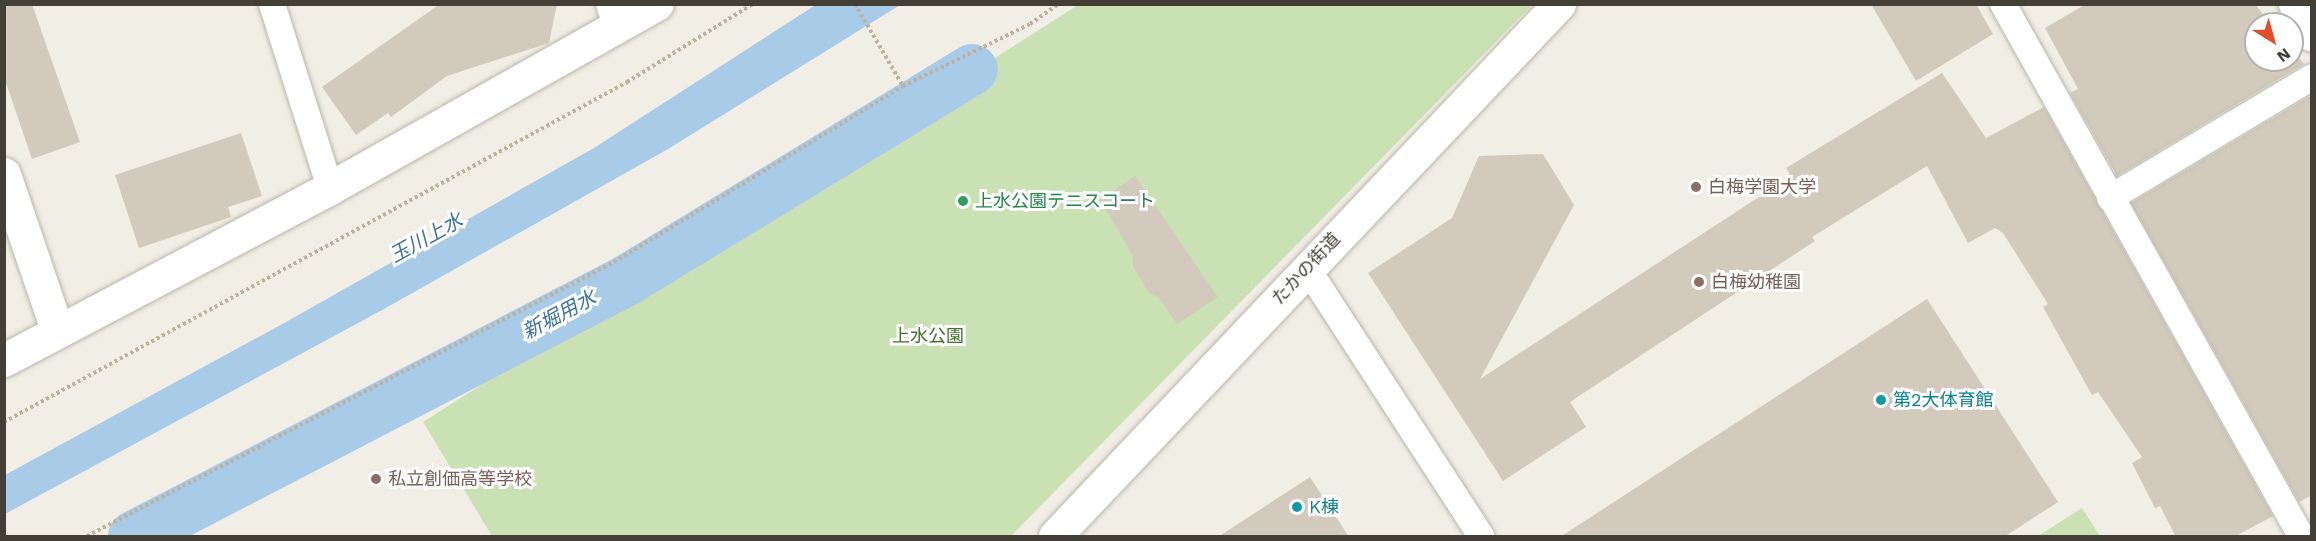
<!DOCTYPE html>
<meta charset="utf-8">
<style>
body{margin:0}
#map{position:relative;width:2316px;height:541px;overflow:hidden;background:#f1eee6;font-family:"Work Sans","Noto Sans JP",sans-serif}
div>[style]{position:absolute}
.green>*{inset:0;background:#cae2b3}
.water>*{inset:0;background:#a8cbe8}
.canal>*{height:51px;margin:-25.5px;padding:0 25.5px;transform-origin:25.5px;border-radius:25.5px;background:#a8cbe8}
.building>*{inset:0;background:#d2cabd}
.path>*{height:4px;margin-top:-2px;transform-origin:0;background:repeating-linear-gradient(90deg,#bcb29d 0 3px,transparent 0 6px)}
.roads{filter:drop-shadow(0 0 2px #bcb6aa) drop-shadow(0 0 2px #bcb6aa)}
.service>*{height:26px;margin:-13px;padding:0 13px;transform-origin:13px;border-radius:13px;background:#fff}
.minor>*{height:33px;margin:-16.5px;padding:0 16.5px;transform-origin:16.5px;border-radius:16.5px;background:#fff}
.tertiary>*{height:33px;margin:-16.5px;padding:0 16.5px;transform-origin:16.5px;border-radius:16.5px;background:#fff}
.dots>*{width:16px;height:16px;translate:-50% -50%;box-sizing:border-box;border:3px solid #fff;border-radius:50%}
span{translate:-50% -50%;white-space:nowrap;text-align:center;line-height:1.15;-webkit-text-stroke:6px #fff;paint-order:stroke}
.education-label{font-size:18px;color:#785e54}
.left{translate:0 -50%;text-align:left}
.leisure-label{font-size:18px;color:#27864d}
.street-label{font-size:18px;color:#433f36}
.park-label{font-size:18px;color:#456f30}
.culture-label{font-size:18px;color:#0d838f}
.water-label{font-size:20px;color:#3b73a4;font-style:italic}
.frame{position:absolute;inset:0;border:6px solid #433f36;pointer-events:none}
.north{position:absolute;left:2244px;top:12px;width:60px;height:60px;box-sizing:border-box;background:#fff;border:2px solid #b4b2af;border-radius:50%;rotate:143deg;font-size:16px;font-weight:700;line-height:24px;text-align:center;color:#433f36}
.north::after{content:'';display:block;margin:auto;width:21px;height:27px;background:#e44f2b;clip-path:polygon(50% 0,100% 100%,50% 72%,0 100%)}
</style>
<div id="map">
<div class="green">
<i style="clip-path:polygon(1078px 5px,1532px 5px,1011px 536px,492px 536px,423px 422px)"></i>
<i style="clip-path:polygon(2082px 508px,2100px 536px,2038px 536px)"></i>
</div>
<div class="water">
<i style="clip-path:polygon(817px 4px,900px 5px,668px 149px,384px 309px,5px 514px,5px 475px,286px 322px,594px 148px)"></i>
</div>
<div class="canal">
<i style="left:133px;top:536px;width:556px;rotate:-27.44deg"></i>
<i style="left:626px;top:280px;width:405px;rotate:-31.4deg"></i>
</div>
<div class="building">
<i style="clip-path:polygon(4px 4px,32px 4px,80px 142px,32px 159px,4px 77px)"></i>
<i style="clip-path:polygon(440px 4px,557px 4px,549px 43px,447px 76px,391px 117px,388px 113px,356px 135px,322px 87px)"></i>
<i style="clip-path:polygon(1871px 4px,1976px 4px,1993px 34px,1916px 81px)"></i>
<i style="clip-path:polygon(2086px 4px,2255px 4px,2271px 24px,2256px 24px,2256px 60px,2292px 60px,2292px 49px,2304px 64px,2117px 176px,2070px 93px,2078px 89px,2045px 28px)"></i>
<i style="clip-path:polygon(1942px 73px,1986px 138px,2044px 107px,2273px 516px,2234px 537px,2176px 537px,2160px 506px,2155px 508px,2132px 463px,2142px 457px,2098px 392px,2092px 395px,2043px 307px,2048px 304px,2003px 233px,1995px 228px,1968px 243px,1927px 166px,1812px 237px,1815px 241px,1570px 402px,1586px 427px,1503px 481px,1368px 273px,1452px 218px,1479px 156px,1543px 154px,1574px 205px,1480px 379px,1791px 176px,1786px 168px)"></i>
<i style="clip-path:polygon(2312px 95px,2312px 495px,2299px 502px,2131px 203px)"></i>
<i style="clip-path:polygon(241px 133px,262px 196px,228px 207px,231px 217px,139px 248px,115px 175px)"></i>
<i style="clip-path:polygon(1135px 176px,1218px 297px,1177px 324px,1159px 298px,1149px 293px,1133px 266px,1133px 256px,1100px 200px)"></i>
<i style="clip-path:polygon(1927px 299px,2058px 502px,2004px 537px,1560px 537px)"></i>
<i style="clip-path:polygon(1310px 477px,1349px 537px,1218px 537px)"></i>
</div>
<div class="path">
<i style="left:855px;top:4px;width:95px;rotate:59.7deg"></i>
<i style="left:4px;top:422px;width:710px;rotate:-28.62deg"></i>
<i style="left:627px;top:82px;width:148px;rotate:-31.8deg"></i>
<i style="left:87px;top:536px;width:594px;rotate:-27.47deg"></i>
<i style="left:614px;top:262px;width:338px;rotate:-31.3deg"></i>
<i style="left:903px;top:86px;width:141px;rotate:-26deg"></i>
<i style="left:1030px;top:24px;width:35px;rotate:-35deg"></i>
</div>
<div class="roads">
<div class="service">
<i style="left:272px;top:4px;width:193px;rotate:72.5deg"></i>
<i style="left:609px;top:4px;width:26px;rotate:72deg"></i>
<i style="left:2003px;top:4px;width:610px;rotate:60.74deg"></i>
<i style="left:2110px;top:198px;width:235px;rotate:-30.9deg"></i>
<i style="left:1307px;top:268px;width:320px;rotate:57deg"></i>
</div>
<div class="minor">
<i style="left:4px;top:174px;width:165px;rotate:71.2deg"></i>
<i style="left:4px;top:360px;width:369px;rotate:-27.8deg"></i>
<i style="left:330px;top:188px;width:375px;rotate:-29.4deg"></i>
</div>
<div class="tertiary">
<i style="left:2295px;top:4px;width:35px;rotate:61deg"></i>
<i style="left:1055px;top:536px;width:733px;rotate:-46.55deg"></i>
</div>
</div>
<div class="dots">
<i style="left:1696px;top:187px;background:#8d6e63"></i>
<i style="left:963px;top:201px;background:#2e9e5b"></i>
<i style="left:1699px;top:282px;background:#8d6e63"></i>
<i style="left:1881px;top:400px;background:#0f9aa8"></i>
<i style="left:376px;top:479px;background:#8d6e63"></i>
<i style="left:1297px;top:507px;background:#0f9aa8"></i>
</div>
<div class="education-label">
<span class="left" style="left:1708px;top:187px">白梅学園大学</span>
<span class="left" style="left:1711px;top:282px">白梅幼稚園</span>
<span class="left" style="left:388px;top:479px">私立創価高等学校</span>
</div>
<div class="leisure-label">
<span class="left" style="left:975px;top:201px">上水公園テニスコート</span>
</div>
<div class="street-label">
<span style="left:1306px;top:269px;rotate:-47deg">たかの街道</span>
</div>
<div class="park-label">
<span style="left:928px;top:336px">上水公園</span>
</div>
<div class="culture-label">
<span class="left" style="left:1893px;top:400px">第2大体育館</span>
<span class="left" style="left:1309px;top:507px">K棟</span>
</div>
<div class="water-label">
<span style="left:426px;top:238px;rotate:-29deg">玉川上水</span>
<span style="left:559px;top:315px;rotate:-28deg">新堀用水</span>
</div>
<div class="frame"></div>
<div class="north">N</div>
</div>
